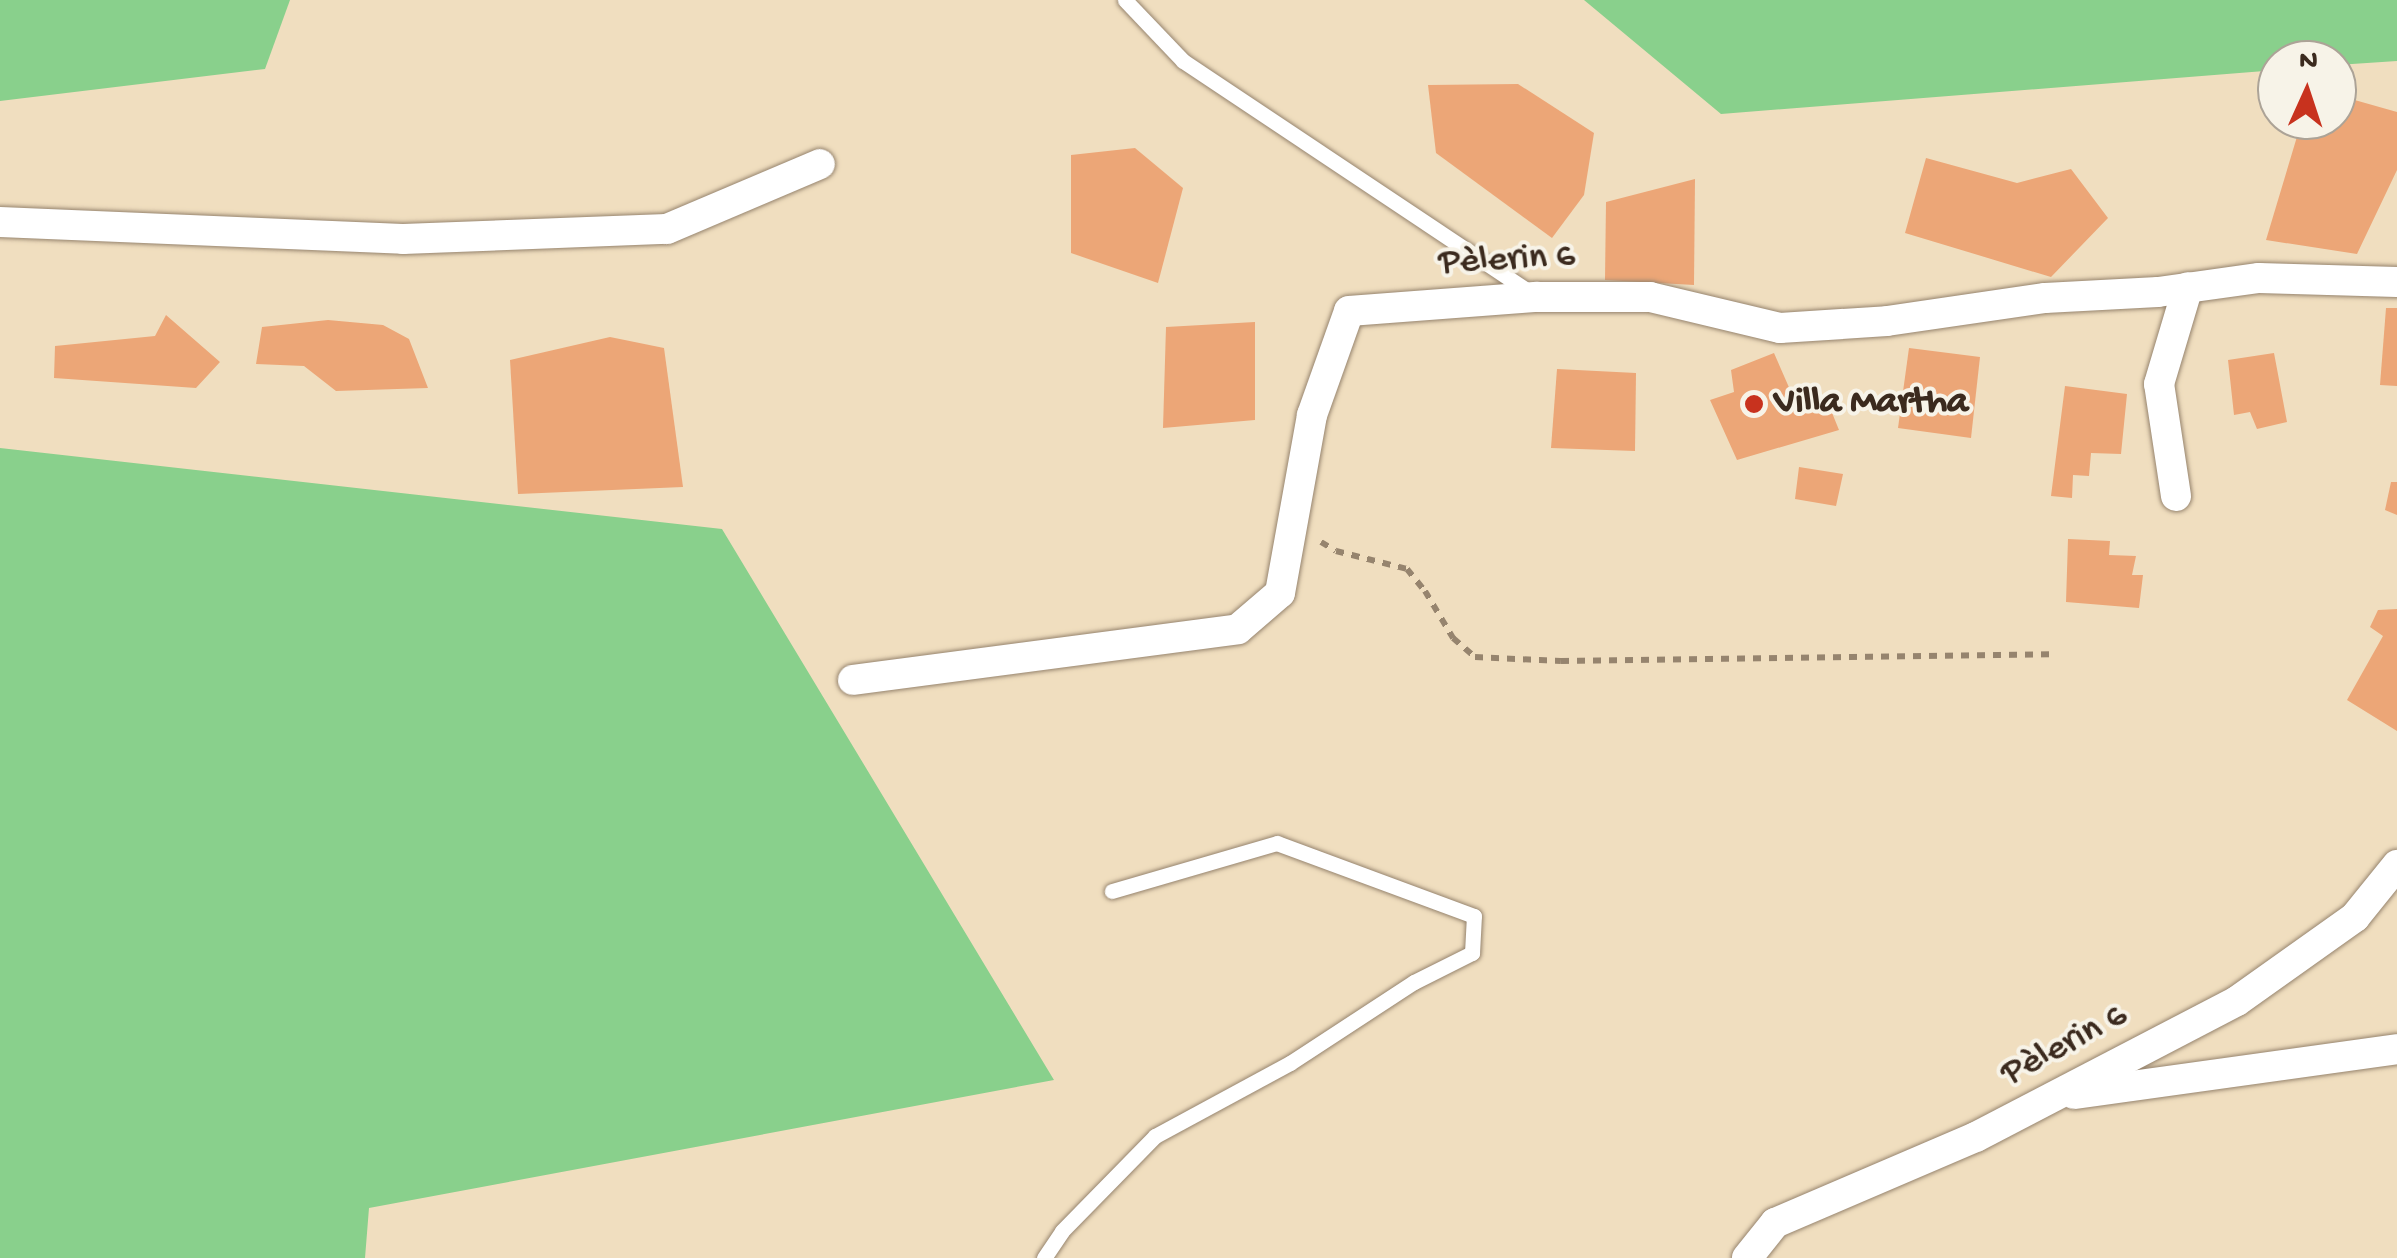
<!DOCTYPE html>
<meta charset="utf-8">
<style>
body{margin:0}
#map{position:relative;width:2397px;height:1258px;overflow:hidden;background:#f0debf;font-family:"Gochi Hand",sans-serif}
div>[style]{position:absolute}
.green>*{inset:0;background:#89d08c}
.building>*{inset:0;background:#eca677}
.path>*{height:6px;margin-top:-3px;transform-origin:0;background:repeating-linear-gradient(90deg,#96846e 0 8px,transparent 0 16px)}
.roads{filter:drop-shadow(0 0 2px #96846e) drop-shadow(0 0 2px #96846e)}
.lane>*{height:15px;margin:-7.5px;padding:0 7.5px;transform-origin:7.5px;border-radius:7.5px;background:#fff}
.street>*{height:30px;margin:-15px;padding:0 15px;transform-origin:15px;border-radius:15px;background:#fff}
.dots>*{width:28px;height:28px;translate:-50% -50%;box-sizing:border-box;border:5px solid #f7f3e8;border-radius:50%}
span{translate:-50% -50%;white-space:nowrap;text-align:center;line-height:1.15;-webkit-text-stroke:8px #f7f3e8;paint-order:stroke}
.street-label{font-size:38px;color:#3b2a1e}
.poi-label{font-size:38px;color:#3b2a1e;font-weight:700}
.left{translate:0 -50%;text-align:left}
.north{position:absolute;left:2257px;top:40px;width:100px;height:100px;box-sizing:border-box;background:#f7f3e8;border:2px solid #aca397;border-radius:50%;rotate:3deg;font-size:28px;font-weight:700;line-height:40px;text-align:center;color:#3b2a1e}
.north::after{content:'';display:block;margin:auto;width:35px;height:45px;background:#c8321e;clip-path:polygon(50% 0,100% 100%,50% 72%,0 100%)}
</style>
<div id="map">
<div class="green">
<i style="clip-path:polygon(0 0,290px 0,265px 69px,0 101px)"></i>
<i style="clip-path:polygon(1584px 0,2397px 0,2397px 61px,2337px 65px,2337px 60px,2277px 60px,2277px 70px,1721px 114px)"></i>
<i style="clip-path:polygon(0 448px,722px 529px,1054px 1080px,369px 1208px,365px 1258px,0 1258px)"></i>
</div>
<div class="building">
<i style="clip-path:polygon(1518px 84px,1594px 133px,1584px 195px,1552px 238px,1436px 153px,1428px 85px)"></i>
<i style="clip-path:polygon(2337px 95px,2397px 112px,2397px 170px,2357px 254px,2266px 240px,2302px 120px,2337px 120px)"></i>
<i style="clip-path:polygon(1135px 148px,1183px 188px,1158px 283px,1071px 253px,1071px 155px)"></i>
<i style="clip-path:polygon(1926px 158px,2017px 183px,2071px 169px,2108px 218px,2051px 277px,1905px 233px)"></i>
<i style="clip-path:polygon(1695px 179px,1694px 285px,1605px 280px,1606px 202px)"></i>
<i style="clip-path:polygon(2386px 308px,2397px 308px,2397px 386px,2380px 385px)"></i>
<i style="clip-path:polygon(166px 315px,220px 362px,196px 388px,54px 378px,55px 346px,155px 336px)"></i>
<i style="clip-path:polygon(328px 320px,383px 325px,409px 339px,428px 388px,336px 391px,304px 366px,256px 364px,262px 327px)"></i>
<i style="clip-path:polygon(1255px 322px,1255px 420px,1163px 428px,1166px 327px)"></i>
<i style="clip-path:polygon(610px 337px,664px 348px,683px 487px,518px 494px,510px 360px)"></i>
<i style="clip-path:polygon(1909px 348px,1980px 357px,1971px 438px,1898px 428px)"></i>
<i style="clip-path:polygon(1774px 353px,1798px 408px,1826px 398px,1839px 430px,1737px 460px,1710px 400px,1734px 392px,1731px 370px)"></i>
<i style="clip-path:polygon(2274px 353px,2287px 422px,2257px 429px,2250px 412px,2234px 415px,2228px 360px)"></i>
<i style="clip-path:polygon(1557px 369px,1636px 373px,1635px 451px,1551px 448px)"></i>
<i style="clip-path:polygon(2065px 386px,2127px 394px,2121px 454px,2091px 453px,2089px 476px,2073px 475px,2072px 498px,2051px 496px)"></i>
<i style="clip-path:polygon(1799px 467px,1843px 474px,1836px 506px,1795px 499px)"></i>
<i style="clip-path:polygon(2391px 482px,2397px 482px,2397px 515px,2385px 510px)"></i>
<i style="clip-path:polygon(2068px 539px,2110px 541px,2109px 555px,2136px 556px,2132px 575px,2143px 575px,2139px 608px,2066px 602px)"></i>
<i style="clip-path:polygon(2397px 609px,2397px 731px,2347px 700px,2383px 636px,2370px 627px,2378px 610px)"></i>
</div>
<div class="path">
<i style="left:1321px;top:542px;width:17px;rotate:31deg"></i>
<i style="left:1336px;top:551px;width:73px;rotate:14.2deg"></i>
<i style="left:1407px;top:569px;width:28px;rotate:51deg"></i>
<i style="left:1425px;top:591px;width:55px;rotate:59.2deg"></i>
<i style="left:1453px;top:638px;width:29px;rotate:41deg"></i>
<i style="left:1475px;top:657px;width:86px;rotate:2.7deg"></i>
<i style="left:1561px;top:661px;width:490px;rotate:-0.8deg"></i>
</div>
<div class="roads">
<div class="lane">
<i style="left:1125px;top:0;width:84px;rotate:46.4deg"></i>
<i style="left:1183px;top:61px;width:422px;rotate:33.7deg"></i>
<i style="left:1044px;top:1258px;width:32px;rotate:-56deg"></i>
<i style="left:1062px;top:1231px;width:133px;rotate:-45.6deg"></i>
<i style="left:1155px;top:1136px;width:153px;rotate:-28.4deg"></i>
<i style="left:1290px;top:1063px;width:148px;rotate:-33.2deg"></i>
<i style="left:1414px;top:982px;width:65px;rotate:-26.6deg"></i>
<i style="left:1472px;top:953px;width:37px;rotate:-87deg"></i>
<i style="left:1474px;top:916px;width:210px;rotate:-159.7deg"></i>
<i style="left:1277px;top:843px;width:172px;rotate:163.8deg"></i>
</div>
<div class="street">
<i style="left:0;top:222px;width:403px;rotate:2.4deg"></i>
<i style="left:403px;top:239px;width:264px;rotate:-2.2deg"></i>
<i style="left:667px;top:229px;width:166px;rotate:-23deg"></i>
<i style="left:2176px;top:496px;width:113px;rotate:-98.6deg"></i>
<i style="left:2159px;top:384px;width:101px;rotate:-73.4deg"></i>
<i style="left:853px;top:680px;width:388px;rotate:-7.5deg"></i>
<i style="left:1238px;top:629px;width:55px;rotate:-40.6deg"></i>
<i style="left:1280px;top:593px;width:181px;rotate:-79.8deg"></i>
<i style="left:1312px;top:415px;width:110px;rotate:-70.4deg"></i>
<i style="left:1349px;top:311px;width:189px;rotate:-4.3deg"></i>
<i style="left:1537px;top:297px;width:113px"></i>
<i style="left:1650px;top:297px;width:134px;rotate:13.4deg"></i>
<i style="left:1780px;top:328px;width:107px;rotate:-3.7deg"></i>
<i style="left:1887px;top:321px;width:160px;rotate:-8.3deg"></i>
<i style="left:2045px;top:298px;width:113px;rotate:-3deg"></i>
<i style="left:2158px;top:292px;width:102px;rotate:-7.9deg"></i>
<i style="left:2259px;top:278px;width:138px;rotate:1.7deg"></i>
<i style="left:2074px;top:1094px;width:326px;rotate:-7.9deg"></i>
<i style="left:1747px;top:1258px;width:45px;rotate:-51.3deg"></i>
<i style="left:1775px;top:1223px;width:219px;rotate:-23.2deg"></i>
<i style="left:1976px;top:1137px;width:294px;rotate:-27.5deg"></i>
<i style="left:2237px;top:1001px;width:145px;rotate:-35.4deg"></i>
<i style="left:2355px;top:917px;width:67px;rotate:-51.1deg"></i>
</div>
</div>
<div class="dots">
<i style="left:1754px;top:404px;background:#c8321e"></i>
</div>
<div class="street-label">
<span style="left:1507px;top:261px;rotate:-3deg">Pèlerin 6</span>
<span style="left:2065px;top:1046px;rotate:-28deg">Pèlerin 6</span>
</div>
<div class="poi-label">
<span class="left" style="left:1774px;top:404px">Villa Martha</span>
</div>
<div class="north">N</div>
</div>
